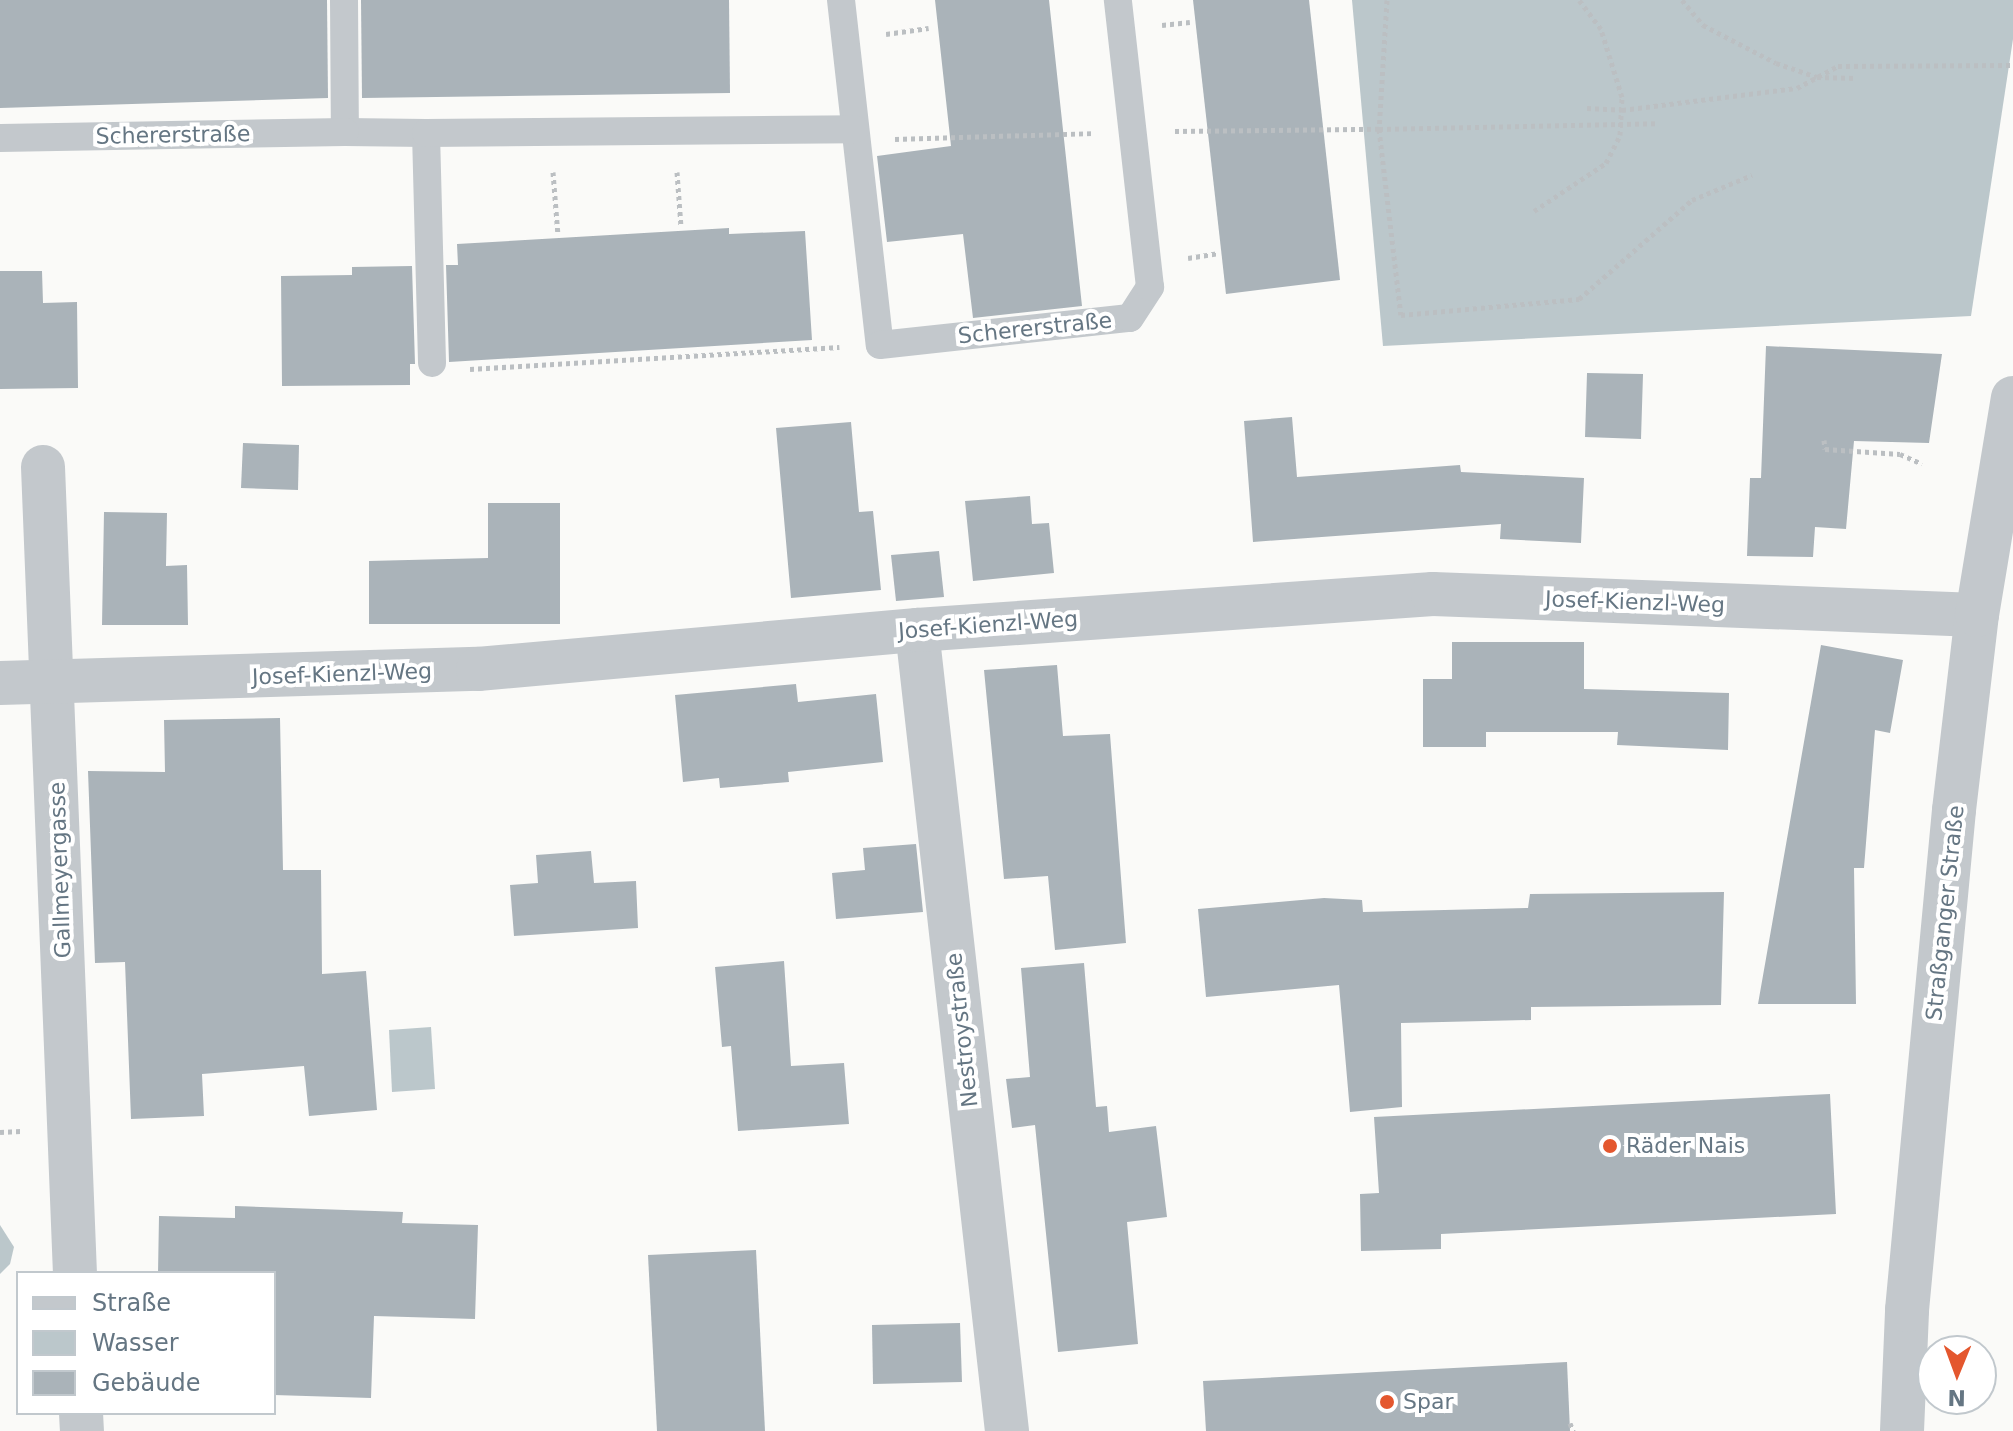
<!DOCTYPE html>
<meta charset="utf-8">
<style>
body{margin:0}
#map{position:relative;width:2013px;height:1431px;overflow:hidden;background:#fafaf8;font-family:"DejaVu Sans",sans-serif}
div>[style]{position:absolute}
.water>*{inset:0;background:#bbc7cb}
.building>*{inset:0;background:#aab3b9}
.path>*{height:5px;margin-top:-2.5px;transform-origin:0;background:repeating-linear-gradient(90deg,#bbbfc2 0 4px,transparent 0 8px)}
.service>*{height:28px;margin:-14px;padding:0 14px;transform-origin:14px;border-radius:14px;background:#c3c8cc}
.minor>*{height:44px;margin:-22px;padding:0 22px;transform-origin:22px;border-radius:22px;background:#c3c8cc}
.tertiary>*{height:44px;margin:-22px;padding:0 22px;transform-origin:22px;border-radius:22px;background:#c3c8cc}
.dots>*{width:22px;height:22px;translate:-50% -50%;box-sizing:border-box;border:4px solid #fff;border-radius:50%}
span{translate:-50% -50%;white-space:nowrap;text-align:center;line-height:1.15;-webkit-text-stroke:8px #fff;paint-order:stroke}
.street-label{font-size:22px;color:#657683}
.poi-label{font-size:22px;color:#657683}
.left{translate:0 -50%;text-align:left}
.legend{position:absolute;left:16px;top:1271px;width:260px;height:144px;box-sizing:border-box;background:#fff;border:2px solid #c1c8cd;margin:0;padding:10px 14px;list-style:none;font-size:24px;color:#657683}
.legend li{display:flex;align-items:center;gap:16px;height:40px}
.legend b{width:40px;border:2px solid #c1c8cd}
.north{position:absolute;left:1917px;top:1335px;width:80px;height:80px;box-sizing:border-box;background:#fff;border:2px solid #c1c8cd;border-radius:50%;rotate:181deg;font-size:22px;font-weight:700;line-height:32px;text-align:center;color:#657683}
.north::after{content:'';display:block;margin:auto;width:28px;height:36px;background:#e4572e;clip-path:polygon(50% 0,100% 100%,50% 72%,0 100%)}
</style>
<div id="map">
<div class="water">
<i style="clip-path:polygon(1352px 0,2013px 0,2013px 39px,1971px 316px,1383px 346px)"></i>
<i style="clip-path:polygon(431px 1027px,435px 1089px,392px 1092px,389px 1030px)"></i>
<i style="clip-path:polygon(0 1225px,14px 1247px,10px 1264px,0 1274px)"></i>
</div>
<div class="building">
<i style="clip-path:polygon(0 0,327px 0,328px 98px,0 108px)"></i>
<i style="clip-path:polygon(361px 0,729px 0,730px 93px,362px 98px)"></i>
<i style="clip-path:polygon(935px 0,1049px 0,1082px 306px,973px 318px,963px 234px,887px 242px,877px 156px,951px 146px)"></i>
<i style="clip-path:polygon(1193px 0,1309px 0,1340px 280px,1226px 294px)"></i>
<i style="clip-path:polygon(729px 228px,729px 234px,805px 231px,812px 340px,449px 362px,446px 265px,458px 265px,457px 244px)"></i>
<i style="clip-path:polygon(412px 266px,415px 364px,410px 364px,410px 385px,282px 386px,281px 276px,352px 275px,352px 267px)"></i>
<i style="clip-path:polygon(0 271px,42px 271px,43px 303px,77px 302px,78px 388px,0 389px)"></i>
<i style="clip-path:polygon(1766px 346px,1942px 354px,1929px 443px,1854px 441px,1846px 529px,1815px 527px,1813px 557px,1747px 556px,1750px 478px,1761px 478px)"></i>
<i style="clip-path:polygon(1587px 373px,1643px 374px,1641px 439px,1585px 437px)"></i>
<i style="clip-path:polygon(1292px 417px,1297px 477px,1460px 465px,1461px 472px,1584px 478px,1581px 543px,1500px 539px,1501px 524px,1253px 542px,1244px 421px)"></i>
<i style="clip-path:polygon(851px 422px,859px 512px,873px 511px,881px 590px,791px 598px,776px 428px)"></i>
<i style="clip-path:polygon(243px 443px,299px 445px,298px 490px,241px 488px)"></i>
<i style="clip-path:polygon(1030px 496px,1032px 524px,1049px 523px,1054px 573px,973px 581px,965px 501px)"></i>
<i style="clip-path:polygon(488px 503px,560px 503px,560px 624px,369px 624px,369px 561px,488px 558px)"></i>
<i style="clip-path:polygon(104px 512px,167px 513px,166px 566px,187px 565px,188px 625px,102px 625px)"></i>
<i style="clip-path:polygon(939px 551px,944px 597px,896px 601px,891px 555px)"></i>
<i style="clip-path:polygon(1452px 642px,1584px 642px,1584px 689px,1729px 693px,1728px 750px,1617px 745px,1618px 732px,1486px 732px,1486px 747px,1423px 747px,1423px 679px,1452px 679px)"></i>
<i style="clip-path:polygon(1821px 645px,1903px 660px,1890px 733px,1875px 730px,1864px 868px,1854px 868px,1856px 1004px,1758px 1004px)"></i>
<i style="clip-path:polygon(1057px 665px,1063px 736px,1110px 734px,1126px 943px,1055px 950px,1048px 876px,1004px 879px,984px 670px)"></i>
<i style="clip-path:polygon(796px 684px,798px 702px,876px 694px,883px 762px,788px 772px,789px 782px,720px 788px,719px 778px,683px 782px,675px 695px)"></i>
<i style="clip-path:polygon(280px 718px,283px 870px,321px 870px,322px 974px,366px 971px,377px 1110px,309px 1116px,304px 1066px,202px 1074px,204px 1116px,131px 1119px,125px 962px,95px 963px,88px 771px,165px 772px,164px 720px)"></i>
<i style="clip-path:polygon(916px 844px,923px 912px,836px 919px,832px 873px,865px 870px,863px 848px)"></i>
<i style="clip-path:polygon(591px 851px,594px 883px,636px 881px,638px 928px,514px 936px,510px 885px,538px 883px,536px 855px)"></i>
<i style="clip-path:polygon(1724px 892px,1721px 1005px,1531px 1007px,1531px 1020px,1401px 1023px,1402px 1107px,1350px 1112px,1339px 985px,1206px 997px,1198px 909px,1324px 898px,1362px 900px,1363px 912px,1528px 908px,1530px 894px)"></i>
<i style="clip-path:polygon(784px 961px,791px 1066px,844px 1063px,849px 1124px,738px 1131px,731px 1046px,722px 1047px,715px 967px)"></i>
<i style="clip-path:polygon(1084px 963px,1096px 1107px,1107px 1106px,1109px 1132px,1156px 1126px,1167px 1217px,1127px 1222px,1138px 1344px,1058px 1352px,1035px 1125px,1012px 1128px,1006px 1079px,1030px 1077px,1021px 968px)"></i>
<i style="clip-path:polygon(1830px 1094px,1836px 1214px,1441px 1234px,1441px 1249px,1361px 1251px,1360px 1194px,1379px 1193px,1374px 1117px)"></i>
<i style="clip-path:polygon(235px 1206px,403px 1212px,402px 1223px,478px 1225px,475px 1319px,374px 1316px,371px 1398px,274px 1395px,274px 1273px,158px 1273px,159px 1216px,235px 1218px)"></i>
<i style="clip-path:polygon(756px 1250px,765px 1431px,657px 1431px,648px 1255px)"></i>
<i style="clip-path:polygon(960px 1323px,962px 1382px,873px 1384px,872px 1325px)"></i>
<i style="clip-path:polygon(1567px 1362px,1570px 1431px,1206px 1431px,1203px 1381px)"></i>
</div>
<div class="path">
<i style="left:1387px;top:0;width:129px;rotate:93.5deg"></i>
<i style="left:1379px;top:129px;width:279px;rotate:-1.2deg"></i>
<i style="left:1682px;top:0;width:33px;rotate:50deg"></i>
<i style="left:1703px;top:25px;width:82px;rotate:27.5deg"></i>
<i style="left:1776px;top:63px;width:43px;rotate:18.9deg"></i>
<i style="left:1817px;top:77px;width:40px;rotate:1.4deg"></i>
<i style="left:1162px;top:25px;width:28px;rotate:-6deg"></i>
<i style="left:886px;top:34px;width:43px;rotate:-7.9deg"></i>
<i style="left:1587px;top:108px;width:35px;rotate:3deg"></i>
<i style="left:1622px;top:110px;width:176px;rotate:-7.2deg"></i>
<i style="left:1797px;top:88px;width:47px;rotate:-28.2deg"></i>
<i style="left:1838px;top:66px;width:175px;rotate:-0.3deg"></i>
<i style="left:1175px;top:131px;width:204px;rotate:-0.6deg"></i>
<i style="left:1379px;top:129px;width:187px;rotate:83.3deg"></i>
<i style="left:1401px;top:315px;width:179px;rotate:-5.1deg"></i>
<i style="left:1579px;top:299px;width:150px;rotate:-41.2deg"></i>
<i style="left:1692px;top:200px;width:65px;rotate:-22.6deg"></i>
<i style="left:895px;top:139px;width:198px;rotate:-1.7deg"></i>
<i style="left:553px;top:172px;width:63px;rotate:85.5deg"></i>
<i style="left:677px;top:172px;width:55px;rotate:85.8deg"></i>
<i style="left:1534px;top:211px;width:87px;rotate:-33.7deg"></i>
<i style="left:1606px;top:163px;width:31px;rotate:-63deg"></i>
<i style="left:1620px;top:135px;width:38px;rotate:-87deg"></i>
<i style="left:1622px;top:97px;width:71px;rotate:-107.2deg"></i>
<i style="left:1601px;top:29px;width:36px;rotate:-127deg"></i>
<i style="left:1188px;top:258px;width:30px;rotate:-9deg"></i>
<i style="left:470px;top:369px;width:370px;rotate:-3.4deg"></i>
<i style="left:1824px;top:440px;width:9px;rotate:84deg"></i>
<i style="left:1825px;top:449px;width:75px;rotate:3.8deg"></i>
<i style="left:1900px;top:454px;width:24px;rotate:24deg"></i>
<i style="left:0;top:1132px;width:21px;rotate:-3deg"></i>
<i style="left:1570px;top:1423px;width:9px;rotate:69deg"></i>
</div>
<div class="service">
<i style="left:344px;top:0;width:132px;rotate:89.6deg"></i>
<i style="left:345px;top:132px;width:81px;rotate:0.7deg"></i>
<i style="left:426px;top:133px;width:230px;rotate:88.5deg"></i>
<i style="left:841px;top:0;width:347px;rotate:83.6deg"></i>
<i style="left:880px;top:345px;width:251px;rotate:-6.2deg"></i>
<i style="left:1130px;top:318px;width:37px;rotate:-57deg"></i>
<i style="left:1150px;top:287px;width:289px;rotate:-96.4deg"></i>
<i style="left:426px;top:133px;width:429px;rotate:-0.5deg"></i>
<i style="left:0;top:138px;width:345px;rotate:-1deg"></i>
</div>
<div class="minor">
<i style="left:43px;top:467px;width:807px;rotate:87.73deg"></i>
<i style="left:917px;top:630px;width:806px;rotate:83.59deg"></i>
<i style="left:0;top:683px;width:478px;rotate:-1.7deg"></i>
<i style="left:478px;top:669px;width:441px;rotate:-5.1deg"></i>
<i style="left:917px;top:630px;width:517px;rotate:-3.99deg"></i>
<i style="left:1433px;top:594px;width:544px;rotate:2.21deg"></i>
<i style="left:81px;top:1413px;width:18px;rotate:87deg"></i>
</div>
<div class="tertiary">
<i style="left:1902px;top:1431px;width:121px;rotate:-87.6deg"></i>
<i style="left:1907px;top:1310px;width:502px;rotate:-84.63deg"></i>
<i style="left:1954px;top:810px;width:196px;rotate:-83.3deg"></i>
<i style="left:1977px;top:615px;width:220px;rotate:-80.6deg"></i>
</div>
<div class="dots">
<i style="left:1610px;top:1146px;background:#e4572e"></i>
<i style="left:1387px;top:1402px;background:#e4572e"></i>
</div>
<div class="street-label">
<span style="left:173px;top:135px;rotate:-1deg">Schererstraße</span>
<span style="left:1035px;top:328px;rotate:-6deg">Schererstraße</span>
<span style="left:1635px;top:602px;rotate:2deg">Josef-Kienzl-Weg</span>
<span style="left:988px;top:625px;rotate:-4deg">Josef-Kienzl-Weg</span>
<span style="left:342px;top:674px;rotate:-2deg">Josef-Kienzl-Weg</span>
<span style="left:60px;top:870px;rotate:-92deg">Gallmeyergasse</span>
<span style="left:1945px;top:913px;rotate:-84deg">Straßganger Straße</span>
<span style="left:962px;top:1030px;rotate:-96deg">Nestroystraße</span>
</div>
<div class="poi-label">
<span class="left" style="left:1626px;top:1146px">Räder Nais</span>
<span class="left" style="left:1403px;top:1402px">Spar</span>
</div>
<ul class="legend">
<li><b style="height:10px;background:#c3c8cc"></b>Straße</li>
<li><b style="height:22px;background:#bbc7cb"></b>Wasser</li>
<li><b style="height:22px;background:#aab3b9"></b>Gebäude</li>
</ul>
<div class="north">N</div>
</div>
